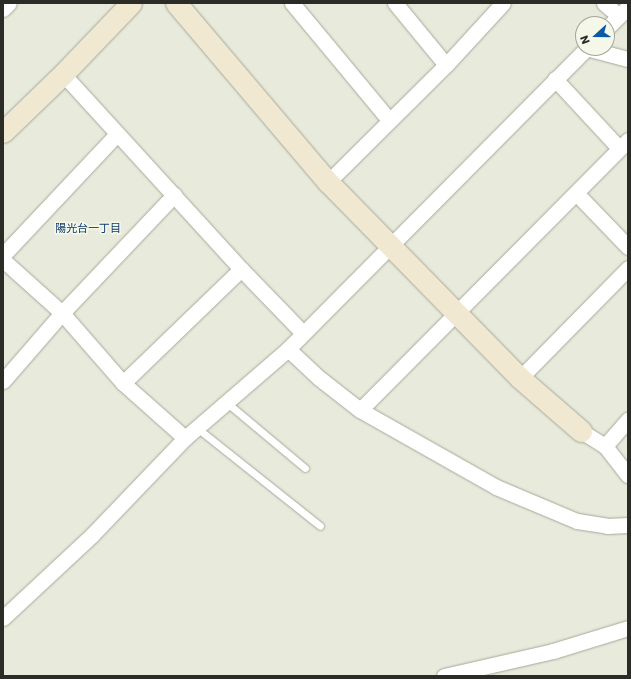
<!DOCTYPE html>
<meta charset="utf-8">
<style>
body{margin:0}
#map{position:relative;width:631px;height:679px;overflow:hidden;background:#e8eadb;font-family:Poppins,"Noto Sans JP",sans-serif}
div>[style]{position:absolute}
.roads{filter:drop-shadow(0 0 1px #a6a99b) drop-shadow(0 0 1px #a6a99b)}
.lane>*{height:7px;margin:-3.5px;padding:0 3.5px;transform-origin:3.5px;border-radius:3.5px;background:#fff}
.street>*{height:15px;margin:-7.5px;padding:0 7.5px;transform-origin:7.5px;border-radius:7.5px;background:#fff}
.secondary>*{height:21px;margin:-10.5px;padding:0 10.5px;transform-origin:10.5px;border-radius:10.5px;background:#f1e8d2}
span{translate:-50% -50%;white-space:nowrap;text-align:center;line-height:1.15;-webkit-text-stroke:3px #f5f8e9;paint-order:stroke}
.neighbourhood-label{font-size:11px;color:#0c3a6d}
.frame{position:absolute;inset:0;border:4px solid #2b2c26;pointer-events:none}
.north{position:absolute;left:575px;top:16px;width:40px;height:40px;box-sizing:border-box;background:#f5f8e9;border:1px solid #a4a69b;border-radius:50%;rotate:249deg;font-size:11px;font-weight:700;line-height:16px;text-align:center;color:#2b2c26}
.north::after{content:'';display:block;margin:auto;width:14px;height:18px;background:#0a59a8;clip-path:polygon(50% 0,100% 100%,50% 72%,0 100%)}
</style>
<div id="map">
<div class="roads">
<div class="lane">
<i style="left:226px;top:402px;width:103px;rotate:39.9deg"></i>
<i style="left:197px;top:428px;width:157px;rotate:38.5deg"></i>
</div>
<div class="street">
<i style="left:292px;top:3px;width:152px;rotate:50.3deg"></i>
<i style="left:395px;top:3px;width:80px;rotate:50.6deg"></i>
<i style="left:604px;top:3px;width:20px;rotate:41deg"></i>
<i style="left:3px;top:9px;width:8px;rotate:-45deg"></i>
<i style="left:607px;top:28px;width:30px;rotate:-45deg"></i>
<i style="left:586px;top:48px;width:43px;rotate:14.7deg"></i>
<i style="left:63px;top:74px;width:264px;rotate:47.6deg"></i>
<i style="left:241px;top:269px;width:89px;rotate:45.9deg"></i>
<i style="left:555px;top:79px;width:94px;rotate:47.2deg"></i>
<i style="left:328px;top:182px;width:166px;rotate:-44.8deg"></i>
<i style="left:446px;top:65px;width:84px;rotate:-47.4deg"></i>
<i style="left:576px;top:193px;width:75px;rotate:46.1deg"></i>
<i style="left:3px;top:255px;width:166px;rotate:-46.7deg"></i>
<i style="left:3px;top:260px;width:79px;rotate:41.9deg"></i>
<i style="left:62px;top:313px;width:93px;rotate:48.9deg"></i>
<i style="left:123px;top:383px;width:83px;rotate:41.6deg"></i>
<i style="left:288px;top:349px;width:42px;rotate:43.1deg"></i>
<i style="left:319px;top:378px;width:52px;rotate:38deg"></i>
<i style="left:360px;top:410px;width:156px;rotate:29.5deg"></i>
<i style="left:496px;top:487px;width:88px;rotate:22.8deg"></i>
<i style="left:577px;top:521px;width:30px;rotate:9deg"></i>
<i style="left:607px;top:526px;width:21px;rotate:-3deg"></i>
<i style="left:520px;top:378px;width:154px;rotate:-45.5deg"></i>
<i style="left:3px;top:381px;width:90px;rotate:-49.1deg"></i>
<i style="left:62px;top:313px;width:163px;rotate:-46.5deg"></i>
<i style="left:123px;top:383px;width:164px;rotate:-44deg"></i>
<i style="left:360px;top:410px;width:380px;rotate:-45.2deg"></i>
<i style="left:581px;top:431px;width:28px;rotate:32deg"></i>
<i style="left:605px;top:446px;width:37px;rotate:52deg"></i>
<i style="left:605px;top:446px;width:35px;rotate:-49deg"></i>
<i style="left:3px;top:618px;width:122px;rotate:-43deg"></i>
<i style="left:92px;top:535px;width:134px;rotate:-46.2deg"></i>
<i style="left:185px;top:438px;width:136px;rotate:-40.8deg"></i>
<i style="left:288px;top:349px;width:424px;rotate:-45.2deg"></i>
<i style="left:444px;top:676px;width:112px;rotate:-12.9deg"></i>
<i style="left:553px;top:651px;width:78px;rotate:-17deg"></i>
</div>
<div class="secondary">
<i style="left:176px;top:3px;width:235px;rotate:49.7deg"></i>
<i style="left:328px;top:182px;width:274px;rotate:45.6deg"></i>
<i style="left:520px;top:378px;width:81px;rotate:41deg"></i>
<i style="left:3px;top:132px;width:83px;rotate:-44deg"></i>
<i style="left:63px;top:74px;width:98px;rotate:-46.2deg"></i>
</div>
</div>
<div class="neighbourhood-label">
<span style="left:88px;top:228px">陽光台一丁目</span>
</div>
<div class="frame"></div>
<div class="north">N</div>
</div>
